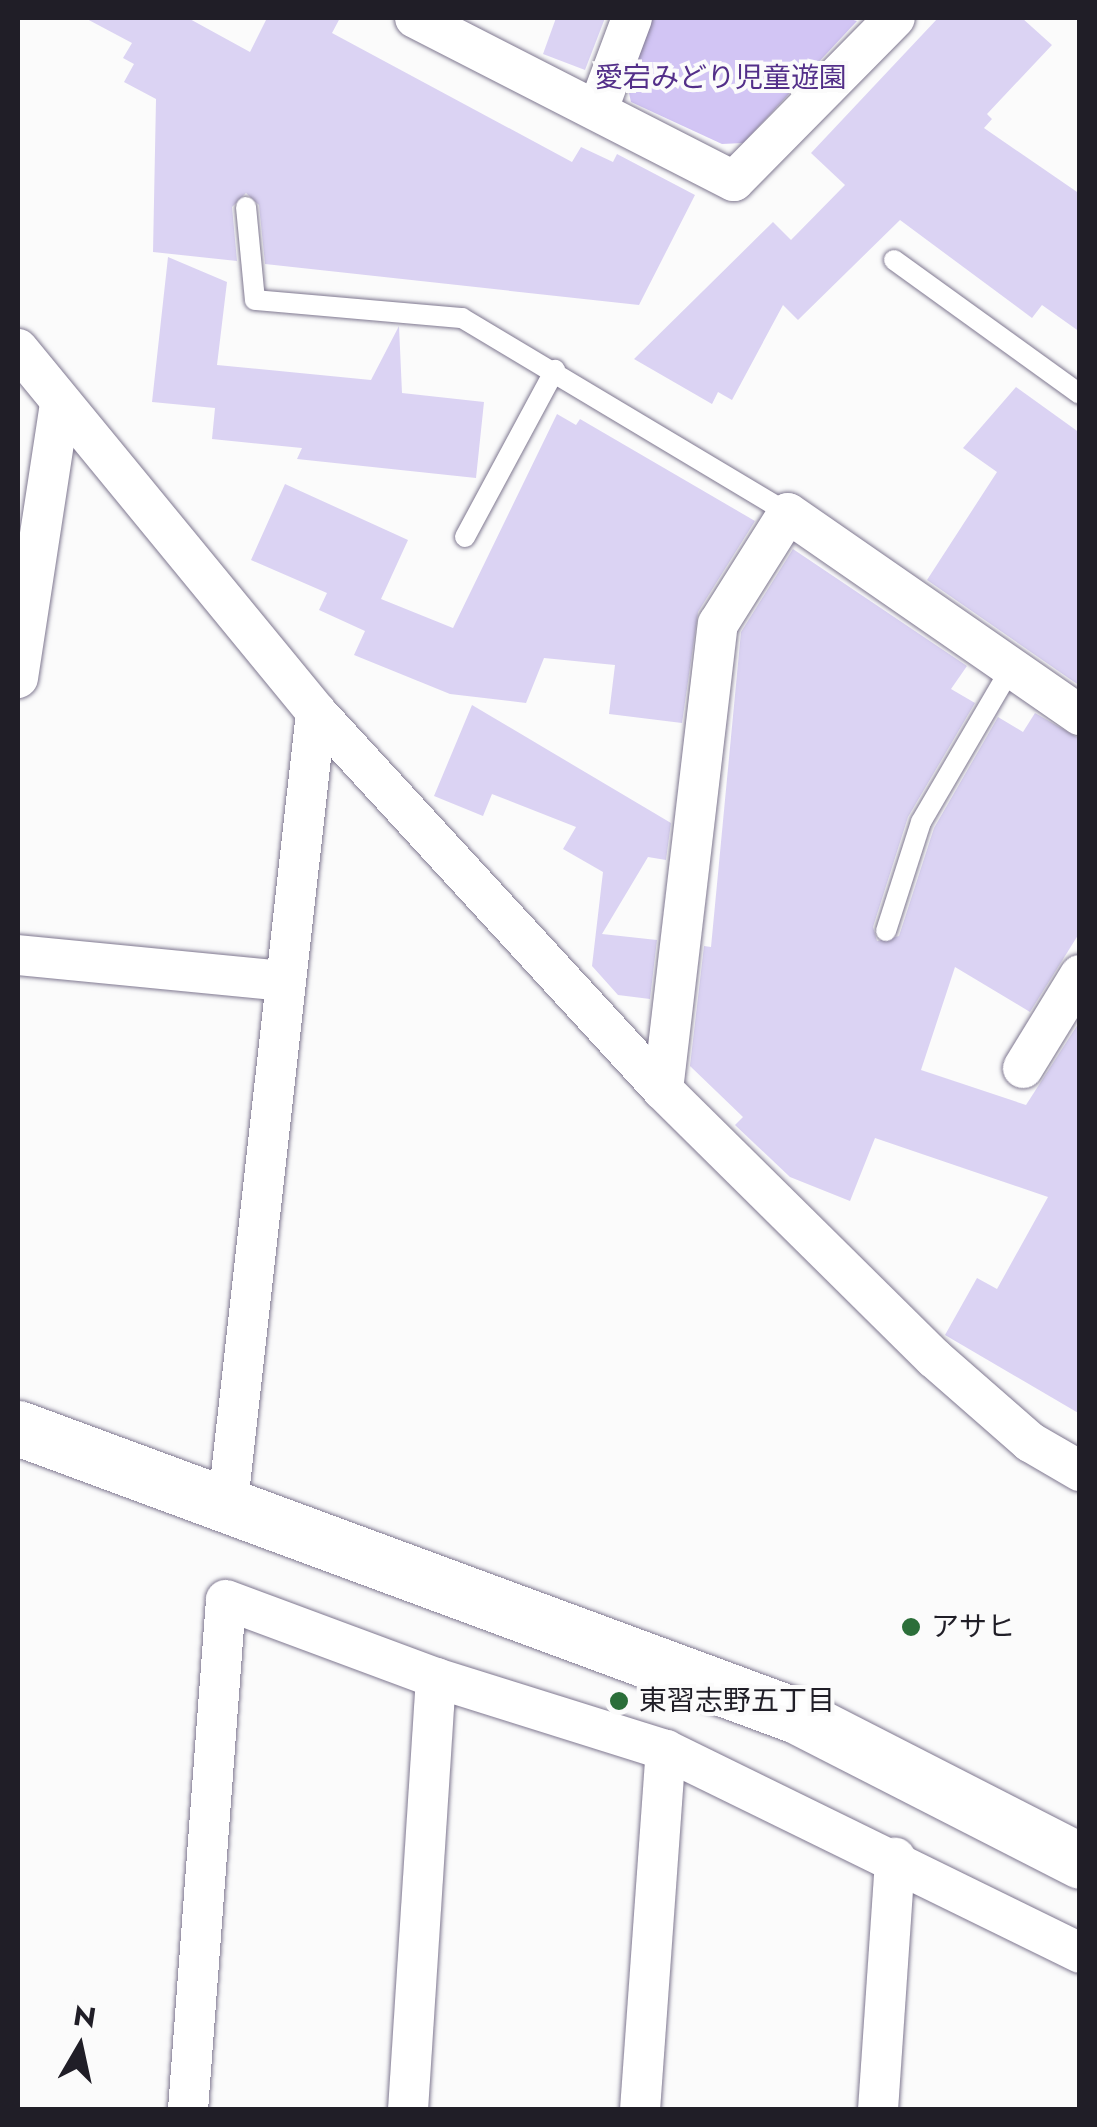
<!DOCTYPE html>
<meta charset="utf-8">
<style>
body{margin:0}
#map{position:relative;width:1097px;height:2127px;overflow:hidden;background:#fbfbfb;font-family:Jost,"Noto Sans JP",sans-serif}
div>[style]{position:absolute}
.green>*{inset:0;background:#d2c5f4}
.building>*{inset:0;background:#dbd3f3}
.roads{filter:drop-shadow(0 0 2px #7f7890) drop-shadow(0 0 2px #7f7890)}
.lane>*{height:20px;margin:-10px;padding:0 10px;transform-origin:10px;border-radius:10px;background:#fff}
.street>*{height:40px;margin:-20px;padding:0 20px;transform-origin:20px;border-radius:20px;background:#fff}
.secondary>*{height:55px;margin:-27.5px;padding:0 27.5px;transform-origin:27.5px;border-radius:27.5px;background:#fff}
.dots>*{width:28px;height:28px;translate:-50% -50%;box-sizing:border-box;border:5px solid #fbfbfb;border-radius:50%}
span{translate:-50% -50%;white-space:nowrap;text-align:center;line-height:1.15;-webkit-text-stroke:8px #fbfbfb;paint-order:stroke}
.park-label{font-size:28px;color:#532f89}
.poi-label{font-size:28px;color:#201e27}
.left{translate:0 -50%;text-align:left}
.frame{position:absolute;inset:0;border:20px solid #201e27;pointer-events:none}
.north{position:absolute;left:30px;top:1997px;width:100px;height:100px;-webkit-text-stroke:8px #fbfbfb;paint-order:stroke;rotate:9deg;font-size:28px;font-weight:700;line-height:40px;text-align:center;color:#201e27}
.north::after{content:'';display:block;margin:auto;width:35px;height:45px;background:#201e27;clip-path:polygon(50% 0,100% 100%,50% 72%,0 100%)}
</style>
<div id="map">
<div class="green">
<i style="clip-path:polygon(652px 18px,847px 18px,857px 21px,743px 143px,722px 144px,631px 102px,627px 84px)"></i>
</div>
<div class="building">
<i style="clip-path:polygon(85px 18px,188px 18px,250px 52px,267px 18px,340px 18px,332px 33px,572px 162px,581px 147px,613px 162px,617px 154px,695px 195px,639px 305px,265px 264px,259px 205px,246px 193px,232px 207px,237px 261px,153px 252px,156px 99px,124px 82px,134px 64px,123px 58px,132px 43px)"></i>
<i style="clip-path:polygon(556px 18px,605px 18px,585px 70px,543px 54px)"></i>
<i style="clip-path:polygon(938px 18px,1022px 18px,1052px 45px,987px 114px,992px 119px,984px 128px,1080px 194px,1080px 332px,1042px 305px,1032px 318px,900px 220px,798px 320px,783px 305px,732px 400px,718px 392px,712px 404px,634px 359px,773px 222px,791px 240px,845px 185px,811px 153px)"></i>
<i style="clip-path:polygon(168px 257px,227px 282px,217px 365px,371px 380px,399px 326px,402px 393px,484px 402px,476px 478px,297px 459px,302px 448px,212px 439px,215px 408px,152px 402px)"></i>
<i style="clip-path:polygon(1016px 387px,1080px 433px,1080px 686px,927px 580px,997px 472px,963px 448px)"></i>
<i style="clip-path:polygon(557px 414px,576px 425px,580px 419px,755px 521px,698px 612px,682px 723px,609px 714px,615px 665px,544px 658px,526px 703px,450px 694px,354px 655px,365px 631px,319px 610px,327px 593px,251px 560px,285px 484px,408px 540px,381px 599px,453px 628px)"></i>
<i style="clip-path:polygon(793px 549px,967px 666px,951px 689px,975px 703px,908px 817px,873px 927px,877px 941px,899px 936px,934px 828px,998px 717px,1023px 732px,1035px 713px,1080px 739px,1080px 932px,1030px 1012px,955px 967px,921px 1070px,1026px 1105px,1080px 1021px,1080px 1414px,945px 1335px,977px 1278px,997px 1289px,1048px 1197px,875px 1138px,850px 1201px,790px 1177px,735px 1125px,743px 1117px,690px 1066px,704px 946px,711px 947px,741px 632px)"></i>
<i style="clip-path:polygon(472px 705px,671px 823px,666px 860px,648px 857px,602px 934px,657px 940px,650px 999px,618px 995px,592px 966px,603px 872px,563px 849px,576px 827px,492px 794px,483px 816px,434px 796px)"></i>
</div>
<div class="roads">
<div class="lane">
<i style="left:246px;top:207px;width:93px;rotate:84.5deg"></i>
<i style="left:255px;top:300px;width:208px;rotate:5deg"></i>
<i style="left:462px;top:318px;width:380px;rotate:30.9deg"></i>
<i style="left:894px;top:260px;width:229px;rotate:35.8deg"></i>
<i style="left:465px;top:537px;width:190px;rotate:-61.7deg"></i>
<i style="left:886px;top:931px;width:114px;rotate:-72.2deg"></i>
<i style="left:921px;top:822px;width:178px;rotate:-59.7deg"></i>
</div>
<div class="street">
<i style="left:415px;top:18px;width:358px;rotate:27.1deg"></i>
<i style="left:734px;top:181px;width:229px;rotate:-45.4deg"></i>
<i style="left:598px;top:109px;width:97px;rotate:-69.5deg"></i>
<i style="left:18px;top:349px;width:470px;rotate:50.6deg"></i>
<i style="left:316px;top:712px;width:513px;rotate:47.45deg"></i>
<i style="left:663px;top:1090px;width:381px;rotate:44.7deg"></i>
<i style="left:934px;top:1358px;width:128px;rotate:41.2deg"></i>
<i style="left:1030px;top:1442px;width:58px;rotate:30.1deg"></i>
<i style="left:18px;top:678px;width:278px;rotate:-81.3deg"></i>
<i style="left:18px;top:955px;width:264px;rotate:5.6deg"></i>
<i style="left:1023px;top:1068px;width:109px;rotate:-58.5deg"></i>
<i style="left:663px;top:1090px;width:469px;rotate:-83.3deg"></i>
<i style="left:718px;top:624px;width:131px;rotate:-57.8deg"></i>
<i style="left:788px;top:513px;width:355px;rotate:34.7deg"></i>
<i style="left:227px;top:1511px;width:804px;rotate:-83.64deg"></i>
<i style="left:188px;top:2110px;width:511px;rotate:-85.74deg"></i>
<i style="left:226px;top:1600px;width:224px;rotate:20.4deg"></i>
<i style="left:436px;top:1678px;width:241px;rotate:17.4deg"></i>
<i style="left:666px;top:1750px;width:461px;rotate:26.1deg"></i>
<i style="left:408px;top:2110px;width:433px;rotate:-86.3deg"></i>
<i style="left:640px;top:2110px;width:361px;rotate:-85.9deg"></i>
<i style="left:878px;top:2110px;width:253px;rotate:-86.1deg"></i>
</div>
<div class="secondary">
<i style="left:18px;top:1428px;width:831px;rotate:20.29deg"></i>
<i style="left:797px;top:1716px;width:318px;rotate:27.1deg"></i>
</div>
</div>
<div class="dots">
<i style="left:911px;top:1627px;background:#2b6e39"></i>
<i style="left:619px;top:1701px;background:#2b6e39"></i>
</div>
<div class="park-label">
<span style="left:721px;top:78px">愛宕みどり児童遊園</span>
</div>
<div class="poi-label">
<span class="left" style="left:931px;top:1627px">アサヒ</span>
<span class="left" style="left:639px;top:1701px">東習志野五丁目</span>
</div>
<div class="frame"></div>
<div class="north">N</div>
</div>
